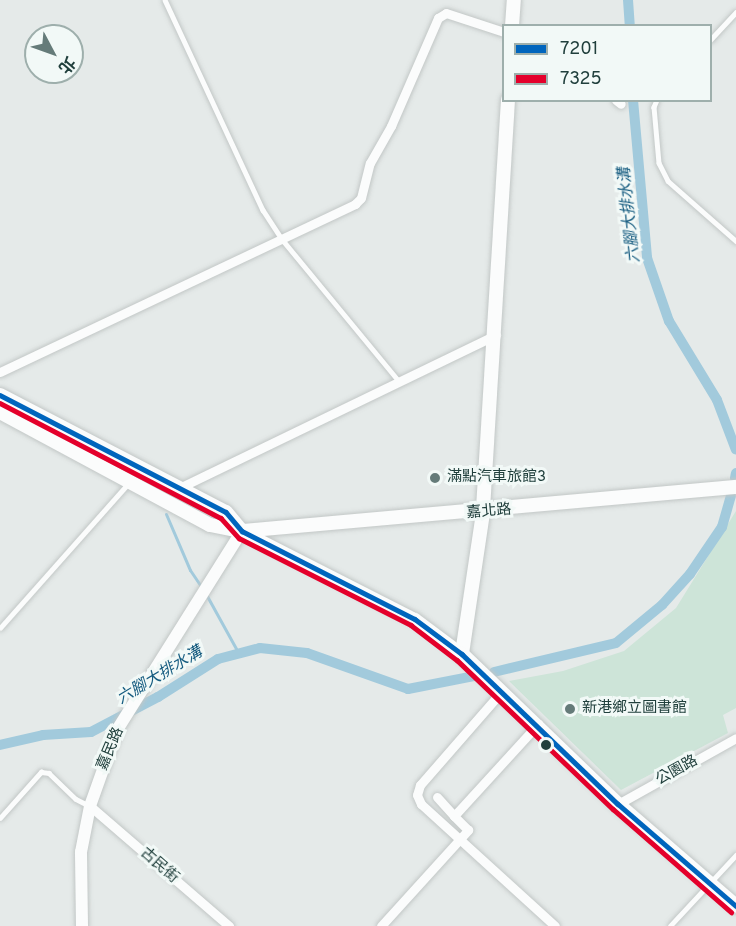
<!DOCTYPE html>
<meta charset="utf-8">
<style>
body{margin:0}
#map{position:relative;width:736px;height:926px;overflow:hidden;background:#e5eae9;font-family:Overpass,"Noto Sans TC",sans-serif}
div>[style]{position:absolute}
.green>*{inset:0;background:#cde4d8}
.stream>*{height:3px;margin:-1.5px;padding:0 1.5px;transform-origin:1.5px;border-radius:1.5px;background:#a2cadc}
.canal>*{height:10px;margin:-5px;padding:0 5px;transform-origin:5px;border-radius:5px;background:#a2cadc}
.roads{filter:drop-shadow(0 0 2px #c2c7c6) drop-shadow(0 0 2px #c2c7c6)}
.service>*{height:4.5px;margin:-2.25px;padding:0 2.25px;transform-origin:2.25px;border-radius:2.25px;background:#fbfcfc}
.minor>*{height:9px;margin:-4.5px;padding:0 4.5px;transform-origin:4.5px;border-radius:4.5px;background:#fbfcfc}
.tertiary>*{height:12px;margin:-6px;padding:0 6px;transform-origin:6px;border-radius:6px;background:#fbfcfc}
.secondary>*{height:14px;margin:-7px;padding:0 7px;transform-origin:7px;border-radius:7px;background:#fbfcfc}
.bus-1>*{height:4.5px;margin:-2.25px;padding:0 2.25px;transform-origin:2.25px;border-radius:2.25px;background:#0065bd}
.bus-2>*{height:4.5px;margin:-2.25px;padding:0 2.25px;transform-origin:2.25px;border-radius:2.25px;background:#e4002b}
.dots>*{width:16px;height:16px;translate:-50% -50%;box-sizing:border-box;border:3px solid #f2f9f7;border-radius:50%}
span{translate:-50% -50%;white-space:nowrap;text-align:center;line-height:1.15;-webkit-text-stroke:6px #f2f9f7;paint-order:stroke}
.poi-label{font-size:15px;color:#203f3c}
.left{translate:0 -50%;text-align:left}
.street-label{font-size:15px;color:#203f3c}
.water-label{font-size:16px;color:#165c80;font-style:italic}
.legend{position:absolute;left:502px;top:24px;width:210px;height:78px;box-sizing:border-box;background:#f2f9f7;border:2px solid #9eafac;margin:0;padding:8px 10px;list-style:none;font-size:18px;color:#203f3c}
.legend li{display:flex;align-items:center;gap:12px;height:30px}
.legend b{width:30px;border:2px solid #9eafac}
.north{position:absolute;left:24px;top:24px;width:60px;height:60px;box-sizing:border-box;background:#f2f9f7;border:2px solid #9eafac;border-radius:50%;rotate:131deg;font-size:16px;font-weight:700;line-height:24px;text-align:center;color:#203f3c}
.north::after{content:'';display:block;margin:auto;width:21px;height:27px;background:#657b79;clip-path:polygon(50% 0,100% 100%,50% 72%,0 100%)}
</style>
<div id="map">
<div class="green">
<i style="clip-path:polygon(736px 511px,736px 708px,723px 715px,728px 733px,621px 790px,509px 681px,563px 671px,624px 651px,676px 608px)"></i>
</div>
<div class="stream">
<i style="left:166px;top:514px;width:61px;rotate:66.8deg"></i>
<i style="left:190px;top:570px;width:22px;rotate:56deg"></i>
<i style="left:207px;top:596px;width:66px;rotate:61.1deg"></i>
</div>
<div class="canal">
<i style="left:628px;top:0;width:26px;rotate:86deg"></i>
<i style="left:633px;top:100px;width:159px;rotate:84.9deg"></i>
<i style="left:647px;top:258px;width:67px;rotate:70.8deg"></i>
<i style="left:669px;top:321px;width:92px;rotate:58.7deg"></i>
<i style="left:717px;top:400px;width:53px;rotate:69.2deg"></i>
<i style="left:735px;top:478px;width:5px;rotate:-79deg"></i>
<i style="left:494px;top:672px;width:125px;rotate:-13.4deg"></i>
<i style="left:616px;top:643px;width:60px;rotate:-39.6deg"></i>
<i style="left:662px;top:605px;width:42px;rotate:-47.9deg"></i>
<i style="left:690px;top:574px;width:57px;rotate:-55.8deg"></i>
<i style="left:722px;top:527px;width:32px;rotate:-74deg"></i>
<i style="left:0;top:745px;width:44px;rotate:-13.1deg"></i>
<i style="left:43px;top:735px;width:48px;rotate:-3.6deg"></i>
<i style="left:91px;top:732px;width:76px;rotate:-27.6deg"></i>
<i style="left:158px;top:697px;width:71px;rotate:-32.3deg"></i>
<i style="left:218px;top:659px;width:43px;rotate:-14.7deg"></i>
<i style="left:260px;top:648px;width:47px;rotate:6.1deg"></i>
<i style="left:307px;top:653px;width:107px;rotate:19.6deg"></i>
<i style="left:408px;top:689px;width:67px;rotate:-11.1deg"></i>
</div>
<div class="roads">
<div class="service">
<i style="left:165px;top:0;width:232px;rotate:65deg"></i>
<i style="left:263px;top:210px;width:33px;rotate:57deg"></i>
<i style="left:281px;top:238px;width:184px;rotate:50.5deg"></i>
<i style="left:710px;top:40px;width:38px;rotate:-47deg"></i>
<i style="left:657px;top:100px;width:8px;rotate:113deg"></i>
<i style="left:654px;top:107px;width:56px;rotate:84.9deg"></i>
<i style="left:659px;top:163px;width:20px;rotate:63deg"></i>
<i style="left:668px;top:181px;width:91px;rotate:41.4deg"></i>
<i style="left:0;top:628px;width:193px;rotate:-48.4deg"></i>
<i style="left:0;top:818px;width:62px;rotate:-48.3deg"></i>
<i style="left:41px;top:772px;width:8px;rotate:7deg"></i>
<i style="left:49px;top:773px;width:37px;rotate:44deg"></i>
<i style="left:76px;top:799px;width:16px;rotate:27deg"></i>
<i style="left:670px;top:926px;width:97px;rotate:-47.1deg"></i>
</div>
<div class="minor">
<i style="left:616px;top:100px;width:6px;rotate:39deg"></i>
<i style="left:0;top:372px;width:393px;rotate:-25.3deg"></i>
<i style="left:355px;top:204px;width:8px;rotate:-45deg"></i>
<i style="left:361px;top:198px;width:36px;rotate:-76deg"></i>
<i style="left:370px;top:163px;width:43px;rotate:-60.4deg"></i>
<i style="left:391px;top:126px;width:118px;rotate:-66.5deg"></i>
<i style="left:438px;top:18px;width:9px;rotate:-32deg"></i>
<i style="left:446px;top:13px;width:61px;rotate:18.1deg"></i>
<i style="left:179px;top:488px;width:352px;rotate:-25.8deg"></i>
<i style="left:502px;top:691px;width:125px;rotate:131.1deg"></i>
<i style="left:420px;top:785px;width:10px;rotate:107deg"></i>
<i style="left:417px;top:795px;width:10px;rotate:66deg"></i>
<i style="left:421px;top:804px;width:181px;rotate:42.3deg"></i>
<i style="left:437px;top:797px;width:25px;rotate:48deg"></i>
<i style="left:618px;top:804px;width:135px;rotate:-29.2deg"></i>
<i style="left:90px;top:806px;width:184px;rotate:40.8deg"></i>
<i style="left:381px;top:926px;width:130px;rotate:-47.8deg"></i>
<i style="left:468px;top:830px;width:20px;rotate:-135deg"></i>
<i style="left:454px;top:816px;width:125px;rotate:-47.6deg"></i>
</div>
<div class="tertiary">
<i style="left:82px;top:926px;width:74px;rotate:-90.8deg"></i>
<i style="left:81px;top:852px;width:47px;rotate:-78.9deg"></i>
<i style="left:90px;top:806px;width:81px;rotate:-70.4deg"></i>
<i style="left:117px;top:730px;width:235px;rotate:-57.9deg"></i>
<i style="left:242px;top:531px;width:194px;rotate:27deg"></i>
<i style="left:415px;top:619px;width:59px;rotate:36.7deg"></i>
</div>
<div class="secondary">
<i style="left:512px;top:26px;width:26px;rotate:-86deg"></i>
<i style="left:508px;top:100px;width:414px;rotate:93.5deg"></i>
<i style="left:483px;top:513px;width:143px;rotate:98.5deg"></i>
<i style="left:462px;top:654px;width:216px;rotate:43.9deg"></i>
<i style="left:618px;top:804px;width:156px;rotate:40.8deg"></i>
<i style="left:0;top:395px;width:254px;rotate:27.4deg"></i>
<i style="left:226px;top:512px;width:25px;rotate:50deg"></i>
<i style="left:0;top:412px;width:238px;rotate:28.3deg"></i>
<i style="left:210px;top:525px;width:33px;rotate:11deg"></i>
<i style="left:242px;top:531px;width:496px;rotate:-5.1deg"></i>
</div>
</div>
<div class="bus-1">
<i style="left:0;top:395px;width:254px;rotate:27.4deg"></i>
<i style="left:226px;top:512px;width:25px;rotate:50deg"></i>
<i style="left:242px;top:531px;width:194px;rotate:27deg"></i>
<i style="left:415px;top:619px;width:59px;rotate:36.7deg"></i>
<i style="left:462px;top:654px;width:216px;rotate:43.9deg"></i>
<i style="left:618px;top:804px;width:156px;rotate:40.8deg"></i>
</div>
<div class="bus-2">
<i style="left:0;top:403px;width:249px;rotate:27.5deg"></i>
<i style="left:221px;top:518px;width:27px;rotate:48deg"></i>
<i style="left:239px;top:538px;width:193px;rotate:26.8deg"></i>
<i style="left:411px;top:625px;width:58px;rotate:37.3deg"></i>
<i style="left:457px;top:660px;width:216px;rotate:43.7deg"></i>
<i style="left:613px;top:809px;width:157px;rotate:41.1deg"></i>
</div>
<div class="dots">
<i style="left:435px;top:478px;background:#657b79"></i>
<i style="left:570px;top:709px;background:#657b79"></i>
<i style="left:546px;top:745px;background:#203f3c"></i>
</div>
<div class="poi-label">
<span class="left" style="left:447px;top:478px">滿點汽車旅館3</span>
<span class="left" style="left:582px;top:709px">新港鄉立圖書館</span>
</div>
<div class="street-label">
<span style="left:489px;top:512px;rotate:-5deg">嘉北路</span>
<span style="left:111px;top:749px;rotate:-67deg">嘉民路</span>
<span style="left:677px;top:771px;rotate:-29deg">公園路</span>
<span style="left:159px;top:866px;rotate:41deg">古民街</span>
</div>
<div class="water-label">
<span style="left:630px;top:215px;rotate:-96deg">六腳大排水溝</span>
<span style="left:160px;top:676px;rotate:-31deg">六腳大排水溝</span>
</div>
<ul class="legend">
<li><b style="height:8px;background:#0065bd"></b>7201</li>
<li><b style="height:8px;background:#e4002b"></b>7325</li>
</ul>
<div class="north">北</div>
</div>
